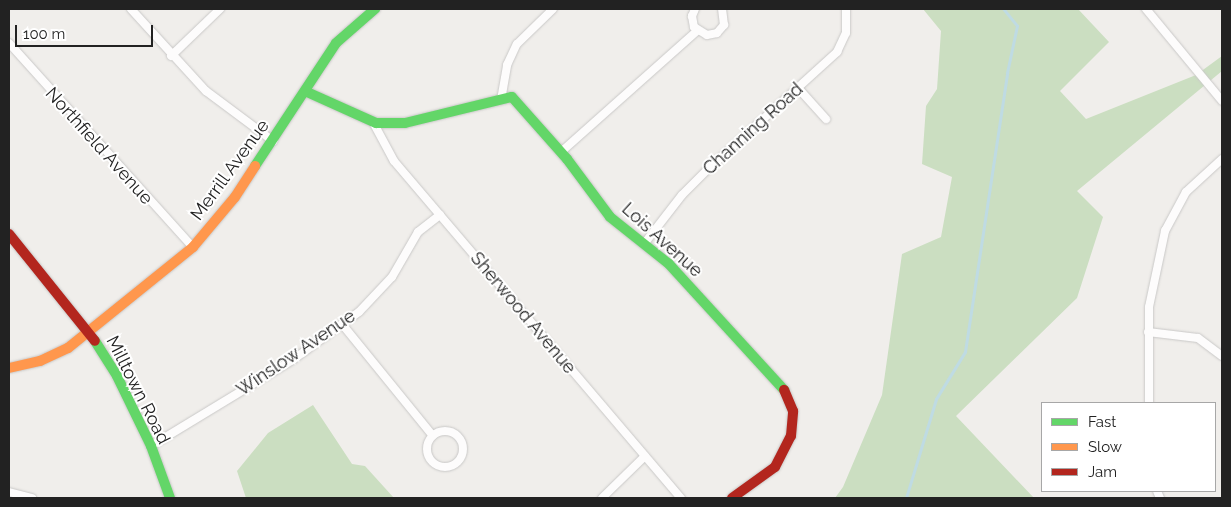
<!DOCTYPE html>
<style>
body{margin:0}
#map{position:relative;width:1231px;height:507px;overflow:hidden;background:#f0eeeb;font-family:Raleway,sans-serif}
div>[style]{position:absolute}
.forest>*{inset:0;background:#cbdec1}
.stream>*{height:2.5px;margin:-1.25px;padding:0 1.25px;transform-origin:1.25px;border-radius:1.25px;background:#bfdbe3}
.roads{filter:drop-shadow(0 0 1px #c9c8c7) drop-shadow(0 0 1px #c9c8c7)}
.street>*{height:8px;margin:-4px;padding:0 4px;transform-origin:4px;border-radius:4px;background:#fdfcfc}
.street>.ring{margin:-4px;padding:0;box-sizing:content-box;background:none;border:8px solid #fdfcfc;border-radius:50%}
.fast>*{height:10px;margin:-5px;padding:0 5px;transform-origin:5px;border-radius:5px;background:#63d668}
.slow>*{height:10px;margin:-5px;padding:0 5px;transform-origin:5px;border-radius:5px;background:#ff974d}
.jam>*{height:10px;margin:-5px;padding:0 5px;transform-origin:5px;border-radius:5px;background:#b3261e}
span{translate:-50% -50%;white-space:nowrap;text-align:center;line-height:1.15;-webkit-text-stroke:4px #fff;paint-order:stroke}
.street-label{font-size:18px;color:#222}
.frame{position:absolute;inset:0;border:10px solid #222;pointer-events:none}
.legend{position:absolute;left:1041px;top:402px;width:175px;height:90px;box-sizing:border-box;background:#fff;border:1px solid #a7a7a7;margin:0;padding:6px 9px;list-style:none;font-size:15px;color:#222}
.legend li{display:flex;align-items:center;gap:10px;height:25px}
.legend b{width:25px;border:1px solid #a7a7a7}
.scale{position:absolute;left:15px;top:25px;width:138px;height:22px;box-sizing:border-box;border:2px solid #222;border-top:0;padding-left:6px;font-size:15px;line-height:18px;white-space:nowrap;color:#222;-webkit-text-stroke:4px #fff;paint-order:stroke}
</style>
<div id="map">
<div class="forest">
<i style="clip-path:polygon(923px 9px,1078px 9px,1109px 42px,1060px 91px,1086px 119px,1196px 75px,1222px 56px,1222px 71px,1077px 191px,1103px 217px,1077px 298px,956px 416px,1034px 498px,835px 498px,843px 487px,882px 395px,902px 254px,941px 237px,952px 177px,922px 164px,926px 106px,937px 89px,941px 31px)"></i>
<i style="clip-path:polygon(313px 405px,352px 464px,365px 466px,394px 498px,246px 498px,237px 471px,268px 433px)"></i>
</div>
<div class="stream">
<i style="left:906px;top:498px;width:103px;rotate:-73.1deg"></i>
<i style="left:936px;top:399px;width:55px;rotate:-58.3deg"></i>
<i style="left:965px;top:352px;width:282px;rotate:-81.4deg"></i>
<i style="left:1007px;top:73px;width:48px;rotate:-78deg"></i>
<i style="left:1017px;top:26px;width:22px;rotate:-129deg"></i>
</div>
<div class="roads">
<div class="street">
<i style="left:131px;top:9px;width:111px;rotate:47.6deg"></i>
<i style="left:206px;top:91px;width:84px;rotate:36.7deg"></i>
<i style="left:695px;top:9px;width:8px;rotate:113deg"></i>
<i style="left:692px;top:16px;width:11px;rotate:80deg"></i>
<i style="left:694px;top:27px;width:15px;rotate:32deg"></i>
<i style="left:707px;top:35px;width:10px;rotate:-11deg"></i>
<i style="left:717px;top:33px;width:11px;rotate:-49deg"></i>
<i style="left:724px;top:25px;width:16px;rotate:-97deg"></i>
<i style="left:1146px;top:9px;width:119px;rotate:50.4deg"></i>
<i style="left:9px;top:43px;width:275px;rotate:48deg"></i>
<i style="left:171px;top:56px;width:68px;rotate:-43.8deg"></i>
<i style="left:798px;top:88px;width:42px;rotate:47.9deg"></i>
<i style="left:501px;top:100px;width:36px;rotate:-80deg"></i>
<i style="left:507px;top:65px;width:23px;rotate:-65deg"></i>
<i style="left:517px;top:44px;width:50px;rotate:-44.2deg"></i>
<i style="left:373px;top:122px;width:44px;rotate:61.7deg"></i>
<i style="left:394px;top:161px;width:443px;rotate:49.6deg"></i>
<i style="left:561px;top:152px;width:182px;rotate:-41.7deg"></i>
<i style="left:644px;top:244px;width:62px;rotate:-52.2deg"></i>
<i style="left:682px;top:195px;width:35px;rotate:-45deg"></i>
<i style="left:707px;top:170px;width:176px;rotate:-42.2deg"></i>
<i style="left:837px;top:52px;width:21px;rotate:-65deg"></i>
<i style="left:846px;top:33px;width:24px;rotate:-90deg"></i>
<i style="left:342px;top:324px;width:144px;rotate:50.9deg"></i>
<i style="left:1148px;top:332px;width:50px;rotate:6.8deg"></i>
<i style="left:1198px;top:338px;width:30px;rotate:37deg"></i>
<i style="left:1149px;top:403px;width:96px;rotate:-90deg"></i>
<i style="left:1149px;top:307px;width:78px;rotate:-78.1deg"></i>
<i style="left:1165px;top:231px;width:44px;rotate:-61.7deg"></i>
<i style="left:1186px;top:192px;width:49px;rotate:-42.5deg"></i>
<i class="ring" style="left:427px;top:431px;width:28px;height:28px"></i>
<i style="left:151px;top:446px;width:167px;rotate:-31.3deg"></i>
<i style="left:294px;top:359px;width:80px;rotate:-35.9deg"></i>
<i style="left:359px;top:312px;width:48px;rotate:-46.7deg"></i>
<i style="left:392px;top:277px;width:52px;rotate:-60deg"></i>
<i style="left:418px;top:232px;width:28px;rotate:-38deg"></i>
<i style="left:1157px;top:491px;width:8px;rotate:67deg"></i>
<i style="left:9px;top:492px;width:24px;rotate:15deg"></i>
<i style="left:602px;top:498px;width:60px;rotate:-44.3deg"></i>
</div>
<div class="fast">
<i style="left:307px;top:92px;width:76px;rotate:24.2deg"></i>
<i style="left:376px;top:123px;width:29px"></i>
<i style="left:405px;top:123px;width:110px;rotate:-13.7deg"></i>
<i style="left:512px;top:97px;width:83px;rotate:48.4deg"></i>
<i style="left:567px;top:159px;width:72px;rotate:53.4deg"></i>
<i style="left:610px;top:217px;width:75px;rotate:38.5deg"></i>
<i style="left:669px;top:264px;width:171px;rotate:47.6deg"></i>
<i style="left:255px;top:166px;width:147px;rotate:-56.6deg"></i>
<i style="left:336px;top:43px;width:52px;rotate:-41.1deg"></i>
<i style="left:95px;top:341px;width:41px;rotate:57.8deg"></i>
<i style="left:117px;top:376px;width:78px;rotate:64.1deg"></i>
<i style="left:151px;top:446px;width:55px;rotate:69.9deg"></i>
</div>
<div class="slow">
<i style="left:9px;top:368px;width:32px;rotate:-13deg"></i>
<i style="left:40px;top:361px;width:31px;rotate:-25deg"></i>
<i style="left:68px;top:348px;width:161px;rotate:-38.9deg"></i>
<i style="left:193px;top:247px;width:65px;rotate:-50deg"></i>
<i style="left:235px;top:197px;width:37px;rotate:-57deg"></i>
</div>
<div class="jam">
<i style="left:9px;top:234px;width:137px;rotate:51.2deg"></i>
<i style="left:732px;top:498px;width:53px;rotate:-35.8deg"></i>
<i style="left:775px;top:467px;width:35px;rotate:-63deg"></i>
<i style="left:791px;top:436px;width:25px;rotate:-85deg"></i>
<i style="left:793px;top:411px;width:23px;rotate:-113deg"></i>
</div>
</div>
<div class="street-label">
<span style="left:753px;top:129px;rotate:-42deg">Channing Road</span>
<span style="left:99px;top:146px;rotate:48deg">Northfield Avenue</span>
<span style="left:230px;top:170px;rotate:-54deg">Merrill Avenue</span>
<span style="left:662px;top:240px;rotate:42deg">Lois Avenue</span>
<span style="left:523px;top:313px;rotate:50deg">Sherwood Avenue</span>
<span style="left:296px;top:353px;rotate:-34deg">Winslow Avenue</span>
<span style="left:138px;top:390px;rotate:63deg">Milltown Road</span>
</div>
<div class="frame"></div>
<ul class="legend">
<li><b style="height:6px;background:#63d668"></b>Fast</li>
<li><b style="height:6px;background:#ff974d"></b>Slow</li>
<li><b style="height:6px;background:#b3261e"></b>Jam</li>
</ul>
<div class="scale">100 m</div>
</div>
